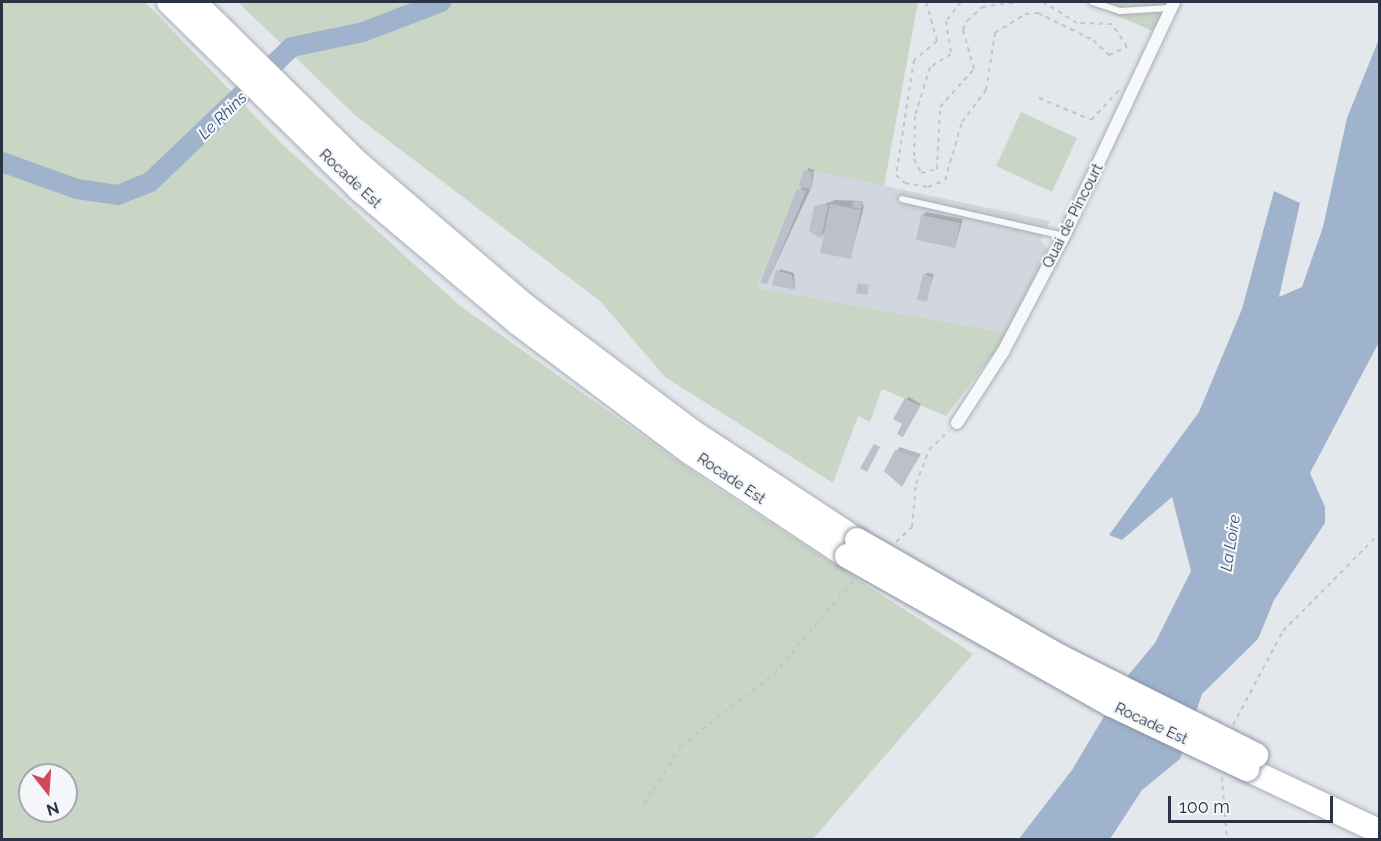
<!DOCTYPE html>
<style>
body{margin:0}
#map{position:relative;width:1381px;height:841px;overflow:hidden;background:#e4e7ec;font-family:Raleway,sans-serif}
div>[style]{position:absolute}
.built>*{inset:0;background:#d2d6de}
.green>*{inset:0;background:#c9d6c5}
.water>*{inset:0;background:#9fb4cc}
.shadow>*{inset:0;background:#0003}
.river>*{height:20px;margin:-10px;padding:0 10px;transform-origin:10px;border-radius:10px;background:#9fb4cc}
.building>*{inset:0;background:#bbc0ca}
.path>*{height:2px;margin-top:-1px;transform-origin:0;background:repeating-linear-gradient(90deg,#c2c5cb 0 4.5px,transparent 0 9px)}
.roads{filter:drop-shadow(0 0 2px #a9aeb7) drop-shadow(0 0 2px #a9aeb7)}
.lane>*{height:6px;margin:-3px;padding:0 3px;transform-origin:3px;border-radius:3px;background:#f7f8fa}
.street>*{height:12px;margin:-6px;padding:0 6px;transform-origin:6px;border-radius:6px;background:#f7f8fa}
.highway>*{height:24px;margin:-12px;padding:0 12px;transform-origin:12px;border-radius:12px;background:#fff}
.bridges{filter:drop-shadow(0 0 2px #8b94a3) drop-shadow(0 0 2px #8b94a3)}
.highway-bridge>*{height:24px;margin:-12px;padding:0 12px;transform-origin:12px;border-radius:12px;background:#fff}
span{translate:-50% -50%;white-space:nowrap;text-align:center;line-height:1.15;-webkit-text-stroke:4.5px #f4f6f9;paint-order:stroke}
.street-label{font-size:15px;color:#2b3445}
.water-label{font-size:16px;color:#34527a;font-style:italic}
.frame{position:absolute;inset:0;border:3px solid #2b3445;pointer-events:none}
.north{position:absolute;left:18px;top:763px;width:60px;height:60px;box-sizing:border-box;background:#f4f6f9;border:2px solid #a4a8b1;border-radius:50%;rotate:163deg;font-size:16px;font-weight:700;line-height:24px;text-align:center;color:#2b3445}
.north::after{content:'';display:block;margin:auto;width:21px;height:27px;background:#d1495b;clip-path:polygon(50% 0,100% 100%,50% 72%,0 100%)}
.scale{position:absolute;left:1168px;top:796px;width:165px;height:27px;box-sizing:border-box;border:3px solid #2b3445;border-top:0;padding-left:8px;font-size:18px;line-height:21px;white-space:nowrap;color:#2b3445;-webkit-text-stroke:4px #f4f6f9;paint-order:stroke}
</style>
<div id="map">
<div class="built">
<i style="clip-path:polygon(805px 169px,1050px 221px,1041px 240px,1050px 253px,1009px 333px,757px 288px)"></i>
</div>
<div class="green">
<i style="clip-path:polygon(evenodd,2px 2px,145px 2px,281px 143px,459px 305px,709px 483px,973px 654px,813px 839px,2px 839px,2px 2px,30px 775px,66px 775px,66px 811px,30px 811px,30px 775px)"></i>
<i style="clip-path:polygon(238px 2px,918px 2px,884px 186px,805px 169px,757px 288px,1009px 333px,946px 416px,882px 389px,870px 422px,858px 416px,833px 483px,665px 377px,600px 301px,356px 116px)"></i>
<i style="clip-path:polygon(1085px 2px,1168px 2px,1155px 32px)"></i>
<i style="clip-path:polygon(1021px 112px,1077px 138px,1052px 192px,996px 166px)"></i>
</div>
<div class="water">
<i style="clip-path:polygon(1379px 39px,1379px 342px,1310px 473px,1325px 507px,1325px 523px,1274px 600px,1258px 639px,1202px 694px,1180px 759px,1142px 790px,1110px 839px,1018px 840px,1072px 770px,1130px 673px,1155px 643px,1191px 571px,1172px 497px,1122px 540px,1109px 535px,1199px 412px,1242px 309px,1274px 191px,1300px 203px,1279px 297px,1302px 287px,1323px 227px,1347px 118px)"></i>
</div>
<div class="shadow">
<i style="clip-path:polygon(808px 168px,814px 170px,812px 186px,767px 283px)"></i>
<i style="clip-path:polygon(835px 200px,862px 201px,864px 207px,850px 258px,825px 232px,821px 237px,815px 208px)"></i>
<i style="clip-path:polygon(926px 212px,963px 219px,955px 247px,922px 216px)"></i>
<i style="clip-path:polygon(780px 269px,794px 273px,795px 289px,774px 284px)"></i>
<i style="clip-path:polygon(927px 273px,934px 274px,926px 300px,924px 275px)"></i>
<i style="clip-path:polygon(909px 397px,921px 404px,905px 433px,906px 399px)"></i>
<i style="clip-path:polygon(900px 447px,921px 454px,902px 485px,896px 451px)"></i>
</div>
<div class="river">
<i style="left:2px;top:162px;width:80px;rotate:19.8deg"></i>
<i style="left:77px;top:189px;width:41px;rotate:8.3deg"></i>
<i style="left:118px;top:195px;width:35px;rotate:-22deg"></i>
<i style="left:150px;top:182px;width:196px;rotate:-43.6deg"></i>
<i style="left:292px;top:47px;width:73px;rotate:-11.9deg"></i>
<i style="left:363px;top:32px;width:84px;rotate:-21deg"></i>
</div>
<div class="building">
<i style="clip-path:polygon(804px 170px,812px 172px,811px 189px,798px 186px)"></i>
<i style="clip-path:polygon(797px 188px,806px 191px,767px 284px,760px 283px)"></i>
<i style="clip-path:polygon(854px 200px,862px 202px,861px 209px,852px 207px)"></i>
<i style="clip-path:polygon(821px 204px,828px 205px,821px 239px,809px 231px,814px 207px)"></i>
<i style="clip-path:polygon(830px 204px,861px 210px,851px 259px,820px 253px)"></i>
<i style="clip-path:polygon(921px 215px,960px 223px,955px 248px,916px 240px)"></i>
<i style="clip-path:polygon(776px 270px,792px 275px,795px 290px,772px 285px)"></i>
<i style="clip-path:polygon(923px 274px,932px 277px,927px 302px,917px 300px)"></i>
<i style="clip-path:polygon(858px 283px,869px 285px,867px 295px,856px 293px)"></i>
<i style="clip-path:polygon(905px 398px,920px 407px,903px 437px,897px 434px,902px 424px,893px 419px)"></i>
<i style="clip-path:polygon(874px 444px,880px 447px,867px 472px,860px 468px)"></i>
<i style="clip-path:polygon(895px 450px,918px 458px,902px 487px,884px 471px)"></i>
</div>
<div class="path">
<i style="left:926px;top:2px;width:41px;rotate:74.2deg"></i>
<i style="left:937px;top:41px;width:30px;rotate:140deg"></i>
<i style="left:914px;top:60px;width:116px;rotate:98.9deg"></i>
<i style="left:896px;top:175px;width:12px;rotate:42deg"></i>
<i style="left:905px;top:183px;width:23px;rotate:10deg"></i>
<i style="left:928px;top:187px;width:18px;rotate:-22deg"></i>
<i style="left:945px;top:180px;width:60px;rotate:-73.7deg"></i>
<i style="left:962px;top:122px;width:40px;rotate:-53deg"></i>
<i style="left:986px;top:90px;width:58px;rotate:-81deg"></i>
<i style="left:995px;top:33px;width:36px;rotate:-32deg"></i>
<i style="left:1025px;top:14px;width:13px;rotate:-4deg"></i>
<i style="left:1038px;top:13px;width:61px;rotate:26.1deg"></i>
<i style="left:1093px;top:40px;width:22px;rotate:43deg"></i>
<i style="left:1109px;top:55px;width:20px;rotate:-24deg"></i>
<i style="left:1127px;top:47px;width:27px;rotate:-123deg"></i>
<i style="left:1112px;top:24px;width:35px;rotate:-178deg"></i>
<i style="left:1077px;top:23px;width:40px;rotate:-148deg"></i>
<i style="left:961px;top:2px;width:24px;rotate:128deg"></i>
<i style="left:946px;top:21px;width:33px;rotate:81deg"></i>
<i style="left:951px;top:54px;width:25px;rotate:148deg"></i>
<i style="left:930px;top:67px;width:51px;rotate:107deg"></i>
<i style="left:915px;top:116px;width:43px;rotate:91.3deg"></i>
<i style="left:914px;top:159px;width:16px;rotate:63deg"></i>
<i style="left:921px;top:173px;width:16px;rotate:-14deg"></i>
<i style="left:937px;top:169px;width:62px;rotate:-87.2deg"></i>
<i style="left:940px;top:107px;width:51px;rotate:-48.2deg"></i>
<i style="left:974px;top:69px;width:41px;rotate:-105.8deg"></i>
<i style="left:963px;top:30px;width:10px;rotate:-66deg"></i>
<i style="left:967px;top:21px;width:21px;rotate:-43deg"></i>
<i style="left:982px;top:7px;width:34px;rotate:-8deg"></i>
<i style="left:1039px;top:98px;width:56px;rotate:22.9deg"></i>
<i style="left:1091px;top:120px;width:42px;rotate:-46.9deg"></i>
<i style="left:1380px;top:504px;width:26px;rotate:90deg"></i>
<i style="left:896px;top:542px;width:22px;rotate:-43deg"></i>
<i style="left:912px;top:527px;width:43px;rotate:-84.7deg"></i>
<i style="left:916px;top:484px;width:36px;rotate:-69deg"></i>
<i style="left:929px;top:450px;width:28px;rotate:-44deg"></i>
<i style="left:1233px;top:725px;width:106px;rotate:-62deg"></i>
<i style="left:1283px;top:631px;width:138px;rotate:-45.3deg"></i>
<i style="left:1222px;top:777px;width:63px;rotate:85.5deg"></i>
<i style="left:644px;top:804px;width:69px;rotate:-57.5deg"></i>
<i style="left:681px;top:746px;width:118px;rotate:-37.7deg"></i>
<i style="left:774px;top:674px;width:123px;rotate:-49.6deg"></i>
</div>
<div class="roads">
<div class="lane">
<i style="left:1092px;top:2px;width:29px;rotate:18deg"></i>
<i style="left:1120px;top:11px;width:50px;rotate:-3.4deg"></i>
<i style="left:902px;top:199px;width:165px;rotate:12.9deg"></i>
</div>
<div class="street">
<i style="left:957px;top:423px;width:85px;rotate:-57.1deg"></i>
<i style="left:1003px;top:352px;width:131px;rotate:-62.3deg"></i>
<i style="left:1064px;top:236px;width:259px;rotate:-64.8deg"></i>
</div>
<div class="highway">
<i style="left:169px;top:2px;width:267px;rotate:44.5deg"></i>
<i style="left:359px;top:189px;width:208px;rotate:40.1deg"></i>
<i style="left:518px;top:323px;width:215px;rotate:36.9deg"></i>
<i style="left:690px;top:452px;width:188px;rotate:33.5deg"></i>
<i style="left:194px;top:2px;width:231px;rotate:44.5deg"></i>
<i style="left:359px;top:164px;width:217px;rotate:40.5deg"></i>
<i style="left:524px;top:305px;width:208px;rotate:37deg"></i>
<i style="left:690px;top:430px;width:200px;rotate:33.4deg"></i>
<i style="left:1247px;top:769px;width:147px;rotate:25.3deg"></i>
</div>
</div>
<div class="bridges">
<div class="highway-bridge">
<i style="left:857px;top:540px;width:231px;rotate:29.9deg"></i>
<i style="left:1057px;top:655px;width:223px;rotate:26.7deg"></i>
<i style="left:847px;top:556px;width:302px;rotate:29.4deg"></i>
<i style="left:1110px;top:704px;width:152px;rotate:25.4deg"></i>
</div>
</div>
<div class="street-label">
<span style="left:350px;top:179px;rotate:43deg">Rocade Est</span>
<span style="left:1073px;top:216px;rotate:-63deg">Quai de Pincourt</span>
<span style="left:731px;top:479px;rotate:34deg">Rocade Est</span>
<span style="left:1151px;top:724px;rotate:25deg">Rocade Est</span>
</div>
<div class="water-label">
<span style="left:223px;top:116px;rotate:-44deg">Le Rhins</span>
<span style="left:1231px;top:543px;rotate:-81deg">La Loire</span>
</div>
<div class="frame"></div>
<div class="north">N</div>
<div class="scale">100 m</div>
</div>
